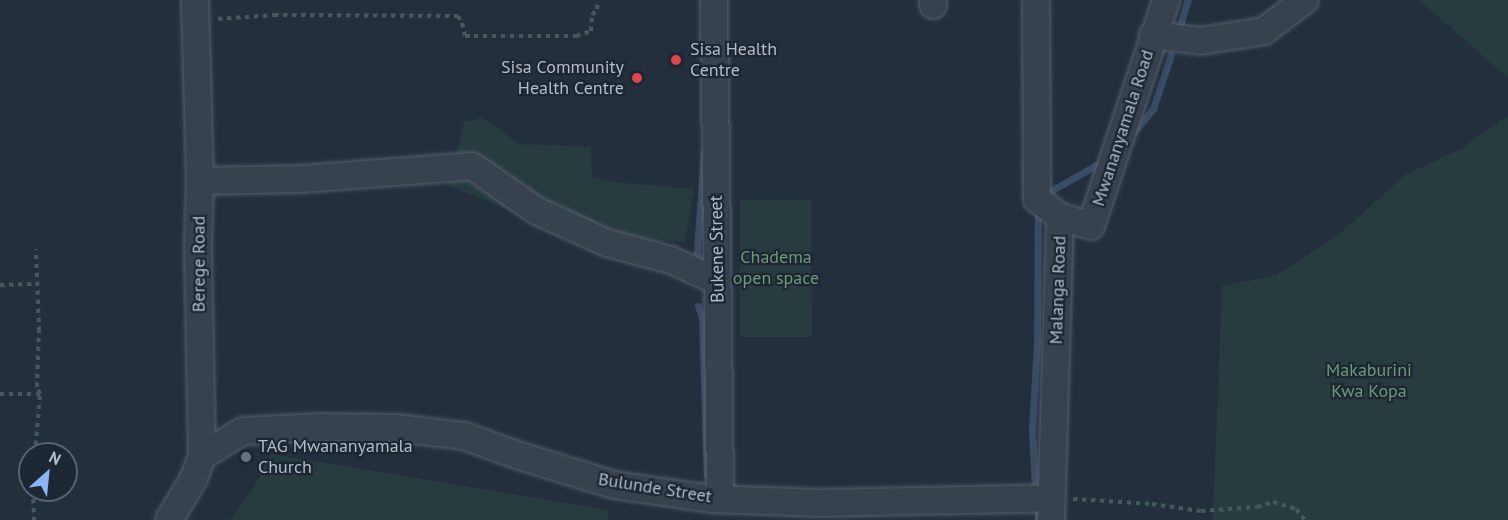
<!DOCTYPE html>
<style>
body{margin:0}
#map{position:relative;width:1508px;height:520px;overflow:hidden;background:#242f3e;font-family:"PT Sans",sans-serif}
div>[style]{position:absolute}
.green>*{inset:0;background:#263c3f}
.stream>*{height:7px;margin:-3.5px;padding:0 3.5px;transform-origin:3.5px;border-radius:3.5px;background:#394c67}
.path>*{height:4px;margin-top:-2px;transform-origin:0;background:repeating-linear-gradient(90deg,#44595c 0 4.5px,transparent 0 9px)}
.roads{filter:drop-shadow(0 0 2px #565f6c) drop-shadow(0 0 2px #565f6c)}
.minor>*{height:26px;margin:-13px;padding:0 13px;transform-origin:13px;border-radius:13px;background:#38414e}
.dots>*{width:16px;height:16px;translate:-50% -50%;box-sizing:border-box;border:3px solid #1d2633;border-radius:50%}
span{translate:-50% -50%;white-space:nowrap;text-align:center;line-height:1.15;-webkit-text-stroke:4.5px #1d2633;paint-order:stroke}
.poi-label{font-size:18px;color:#b4bcc9}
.left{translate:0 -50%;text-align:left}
.right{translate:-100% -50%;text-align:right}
.street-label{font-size:18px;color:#b4bcc9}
.park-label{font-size:18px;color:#6b9a76}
.north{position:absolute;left:18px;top:442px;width:60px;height:60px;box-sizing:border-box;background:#1d2633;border:2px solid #59626f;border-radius:50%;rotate:27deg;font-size:16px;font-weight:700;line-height:24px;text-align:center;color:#b4bcc9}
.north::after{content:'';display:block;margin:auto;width:21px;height:27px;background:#8ab4f8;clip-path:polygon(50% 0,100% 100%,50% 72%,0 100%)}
</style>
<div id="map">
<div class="green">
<i style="clip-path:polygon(1419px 0,1508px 0,1508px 78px)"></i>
<i style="clip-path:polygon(1508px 115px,1508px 520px,1213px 520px,1222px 286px,1277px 275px,1336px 237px,1405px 175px,1461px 149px)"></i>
<i style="clip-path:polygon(482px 118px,520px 144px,591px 147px,592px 177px,622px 183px,694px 189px,685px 242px,581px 239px,448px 185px,464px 122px)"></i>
<i style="clip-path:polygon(740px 200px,811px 200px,812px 337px,740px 337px)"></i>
<i style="clip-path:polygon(271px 454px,608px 510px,608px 520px,230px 520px,254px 487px)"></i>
</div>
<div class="stream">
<i style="left:1178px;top:32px;width:34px;rotate:-73deg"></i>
<i style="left:1132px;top:134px;width:33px;rotate:-50deg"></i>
<i style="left:1153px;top:109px;width:57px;rotate:-71.6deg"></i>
<i style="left:1042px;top:196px;width:73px;rotate:-29.7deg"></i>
<i style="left:696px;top:264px;width:111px;rotate:-85.9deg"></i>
<i style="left:698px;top:306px;width:12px;rotate:70deg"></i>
<i style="left:702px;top:317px;width:158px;rotate:88.2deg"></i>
<i style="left:1035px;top:489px;width:60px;rotate:-92.9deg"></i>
<i style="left:1032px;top:429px;width:86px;rotate:-86.7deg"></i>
<i style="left:1037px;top:343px;width:133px;rotate:-89.6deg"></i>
<i style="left:1038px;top:520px;width:11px;rotate:-90deg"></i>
</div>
<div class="path">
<i style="left:218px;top:19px;width:56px;rotate:-4.1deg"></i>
<i style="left:274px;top:15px;width:184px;rotate:0.3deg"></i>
<i style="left:458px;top:16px;width:8px;rotate:60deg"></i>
<i style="left:462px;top:23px;width:13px;rotate:77deg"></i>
<i style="left:465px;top:36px;width:111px"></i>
<i style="left:576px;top:36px;width:16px;rotate:-18deg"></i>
<i style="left:591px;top:31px;width:16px;rotate:-86deg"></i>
<i style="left:592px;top:15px;width:8px;rotate:-50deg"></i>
<i style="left:597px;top:9px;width:9px;rotate:-84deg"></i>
<i style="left:0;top:285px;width:37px;rotate:-2deg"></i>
<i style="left:0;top:394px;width:40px"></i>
<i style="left:35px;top:454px;width:60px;rotate:-85.2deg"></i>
<i style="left:40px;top:394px;width:8px;rotate:-113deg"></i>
<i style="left:37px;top:387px;width:56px;rotate:-88deg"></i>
<i style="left:39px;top:331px;width:82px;rotate:-92.1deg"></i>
<i style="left:33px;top:490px;width:30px;rotate:88deg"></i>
<i style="left:1073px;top:499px;width:79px;rotate:3.6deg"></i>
<i style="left:1152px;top:504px;width:49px;rotate:8.1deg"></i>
<i style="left:1201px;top:511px;width:56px;rotate:-4.1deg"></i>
<i style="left:1257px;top:507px;width:17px;rotate:-17deg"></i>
<i style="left:1273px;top:502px;width:24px;rotate:17deg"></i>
<i style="left:1296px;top:509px;width:14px;rotate:51deg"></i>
</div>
<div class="roads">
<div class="minor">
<i style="left:714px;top:0;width:498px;rotate:89.3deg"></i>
<i style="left:933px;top:0;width:5px;rotate:90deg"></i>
<i style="left:1036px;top:0;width:199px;rotate:89.7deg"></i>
<i style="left:1037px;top:199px;width:29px;rotate:38deg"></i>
<i style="left:1060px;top:217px;width:32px;rotate:16deg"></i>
<i style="left:1091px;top:226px;width:238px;rotate:-71.6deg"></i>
<i style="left:1153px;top:35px;width:48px;rotate:7.1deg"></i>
<i style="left:1201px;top:41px;width:64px;rotate:-9deg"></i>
<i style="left:1264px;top:31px;width:51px;rotate:-37.1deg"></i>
<i style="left:200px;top:181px;width:101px;rotate:-1.1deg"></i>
<i style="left:301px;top:179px;width:171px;rotate:-4.3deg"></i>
<i style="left:472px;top:166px;width:79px;rotate:34.7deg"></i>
<i style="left:537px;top:211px;width:77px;rotate:24.6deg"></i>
<i style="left:607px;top:243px;width:66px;rotate:14.9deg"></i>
<i style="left:671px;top:260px;width:51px;rotate:24.5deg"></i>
<i style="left:202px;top:456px;width:48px;rotate:-31.4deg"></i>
<i style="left:243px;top:431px;width:78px;rotate:-2.9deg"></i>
<i style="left:321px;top:427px;width:74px;rotate:0.8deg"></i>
<i style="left:395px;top:428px;width:69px;rotate:6.6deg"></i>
<i style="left:464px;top:436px;width:59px;rotate:19.7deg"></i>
<i style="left:520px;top:456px;width:98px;rotate:17.1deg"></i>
<i style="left:614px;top:485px;width:98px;rotate:8.2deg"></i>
<i style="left:711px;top:499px;width:110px;rotate:2.1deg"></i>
<i style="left:821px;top:503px;width:230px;rotate:-1.2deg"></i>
<i style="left:169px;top:520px;width:49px;rotate:-59.2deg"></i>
<i style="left:194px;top:478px;width:23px;rotate:-70deg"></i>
<i style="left:202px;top:456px;width:211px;rotate:-91.1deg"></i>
<i style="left:198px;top:245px;width:64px;rotate:-88.2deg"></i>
<i style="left:200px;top:181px;width:181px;rotate:-91.6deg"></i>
<i style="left:1051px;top:520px;width:303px;rotate:-88.3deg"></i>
</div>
</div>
<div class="dots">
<i style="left:676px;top:60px;background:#e0444e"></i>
<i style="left:637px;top:78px;background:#e0444e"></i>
<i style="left:246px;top:457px;background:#6b7280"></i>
</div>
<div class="poi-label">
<span class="left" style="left:690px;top:60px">Sisa Health<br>Centre</span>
<span class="right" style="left:624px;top:78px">Sisa Community<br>Health Centre</span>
<span class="left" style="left:258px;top:457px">TAG Mwananyamala<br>Church</span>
</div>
<div class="street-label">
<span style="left:1123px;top:128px;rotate:-72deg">Mwananyamala Road</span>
<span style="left:717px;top:249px;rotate:-91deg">Bukene Street</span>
<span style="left:199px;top:264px;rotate:-90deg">Berege Road</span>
<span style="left:1058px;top:290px;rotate:-88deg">Malanga Road</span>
<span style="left:655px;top:488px;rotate:9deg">Bulunde Street</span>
</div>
<div class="park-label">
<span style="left:776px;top:268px">Chadema<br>open space</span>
<span style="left:1369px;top:381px">Makaburini<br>Kwa Kopa</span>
</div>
<div class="north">N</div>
</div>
